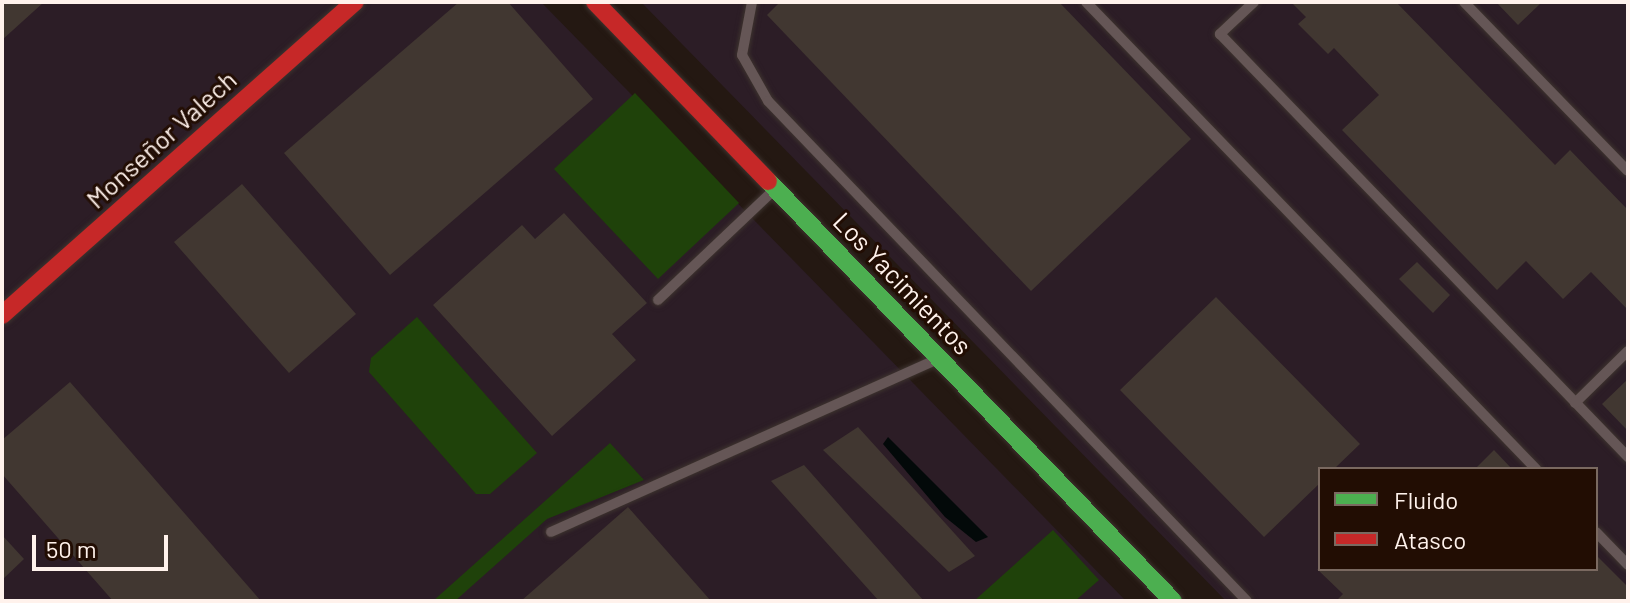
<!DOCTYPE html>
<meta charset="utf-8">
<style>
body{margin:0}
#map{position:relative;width:1630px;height:603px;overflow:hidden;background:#241812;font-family:Barlow,sans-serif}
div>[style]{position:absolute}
.industrial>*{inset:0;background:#2c1d26}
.green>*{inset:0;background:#1f420a}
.water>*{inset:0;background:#030909}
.building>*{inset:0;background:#413731}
.roads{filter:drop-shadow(0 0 2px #3d332e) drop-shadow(0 0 2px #3d332e)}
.lane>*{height:10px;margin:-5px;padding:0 5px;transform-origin:5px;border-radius:5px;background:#655656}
.fast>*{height:18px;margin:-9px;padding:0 9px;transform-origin:9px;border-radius:9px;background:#4caf50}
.jam>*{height:18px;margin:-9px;padding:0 9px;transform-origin:9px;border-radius:9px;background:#c62828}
span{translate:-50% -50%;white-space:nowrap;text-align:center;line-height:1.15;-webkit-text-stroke:6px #220d03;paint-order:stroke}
.street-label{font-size:26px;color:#fff2ec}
.frame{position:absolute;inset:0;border:4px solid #fff2ec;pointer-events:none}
.legend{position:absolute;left:1318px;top:467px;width:280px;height:104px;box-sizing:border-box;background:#220d03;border:2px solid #7a6960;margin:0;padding:10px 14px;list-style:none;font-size:24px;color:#fff2ec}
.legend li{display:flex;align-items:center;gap:16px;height:40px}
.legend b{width:40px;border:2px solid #7a6960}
.scale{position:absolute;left:32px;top:535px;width:136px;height:36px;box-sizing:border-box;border:4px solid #fff2ec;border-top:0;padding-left:10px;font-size:24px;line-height:28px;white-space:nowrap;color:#fff2ec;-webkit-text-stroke:6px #220d03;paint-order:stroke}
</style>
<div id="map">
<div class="industrial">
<i style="clip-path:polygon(2px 2px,541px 2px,1126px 601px,2px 601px)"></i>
<i style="clip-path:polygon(evenodd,641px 2px,1628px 2px,1628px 601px,1226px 601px,641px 2px,1320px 469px,1596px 469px,1596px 569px,1320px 569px,1320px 469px)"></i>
</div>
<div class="green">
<i style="clip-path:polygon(635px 93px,739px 203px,658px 279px,554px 169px)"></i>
<i style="clip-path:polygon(417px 317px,537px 453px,490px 494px,476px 494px,369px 372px,371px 358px)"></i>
<i style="clip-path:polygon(610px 443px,644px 480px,547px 519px,455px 601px,433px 601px)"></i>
<i style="clip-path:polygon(1053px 530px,1099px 580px,1075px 601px,974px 601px)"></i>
</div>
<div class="water">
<i style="clip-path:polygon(888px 437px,988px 537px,976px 542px,945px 517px,883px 444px)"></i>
</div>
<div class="building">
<i style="clip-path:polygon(2px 2px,44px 2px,2px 40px)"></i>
<i style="clip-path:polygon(459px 2px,508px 2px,593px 99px,390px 275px,284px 153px)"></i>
<i style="clip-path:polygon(780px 2px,1059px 2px,1191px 139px,1031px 291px,767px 15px)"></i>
<i style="clip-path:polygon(1291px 2px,1396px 2px,1555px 165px,1570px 150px,1628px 210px,1628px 310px,1591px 272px,1563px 299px,1526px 261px,1497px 290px,1342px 130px,1379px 95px,1334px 48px,1328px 54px,1298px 24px,1306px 17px)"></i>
<i style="clip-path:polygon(1496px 2px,1542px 2px,1518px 25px)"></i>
<i style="clip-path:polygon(242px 184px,356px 314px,289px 373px,174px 242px)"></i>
<i style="clip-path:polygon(564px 213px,647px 303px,612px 334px,636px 360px,552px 436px,433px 305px,522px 225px,535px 239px)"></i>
<i style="clip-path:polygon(1417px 262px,1450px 295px,1433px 313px,1399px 279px)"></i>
<i style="clip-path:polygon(1216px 297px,1360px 444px,1334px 469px,1320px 469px,1320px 483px,1264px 537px,1120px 390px)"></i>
<i style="clip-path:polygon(1628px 379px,1628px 431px,1602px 404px)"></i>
<i style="clip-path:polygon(70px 382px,261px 601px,113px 601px,2px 474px,2px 440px)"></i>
<i style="clip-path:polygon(858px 427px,975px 556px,949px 572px,823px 450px)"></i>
<i style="clip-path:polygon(1494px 450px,1512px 469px,1475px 469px)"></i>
<i style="clip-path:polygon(804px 465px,924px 601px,879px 601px,771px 481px)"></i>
<i style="clip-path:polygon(628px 507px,711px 601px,521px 601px)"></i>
<i style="clip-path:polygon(2px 535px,24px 559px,2px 580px)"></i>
<i style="clip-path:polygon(1596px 555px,1628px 587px,1628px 601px,1336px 601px,1343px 594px,1317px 569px,1596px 569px)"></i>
</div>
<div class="roads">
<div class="lane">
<i style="left:752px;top:2px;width:54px;rotate:100.7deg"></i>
<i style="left:742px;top:55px;width:53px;rotate:60.5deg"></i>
<i style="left:768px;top:101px;width:692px;rotate:46.23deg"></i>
<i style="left:1086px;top:2px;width:649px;rotate:46.06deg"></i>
<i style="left:1254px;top:2px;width:47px;rotate:136.7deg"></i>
<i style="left:1220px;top:34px;width:588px;rotate:46.03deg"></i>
<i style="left:1464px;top:2px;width:235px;rotate:45.9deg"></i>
<i style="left:658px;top:300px;width:160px;rotate:-43.5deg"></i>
<i style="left:1575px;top:403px;width:74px;rotate:-44.5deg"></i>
<i style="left:551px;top:532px;width:419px;rotate:-24.1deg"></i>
<i style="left:1596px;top:532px;width:46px;rotate:45.9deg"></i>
</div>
<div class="fast">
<i style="left:768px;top:181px;width:583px;rotate:46.04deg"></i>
</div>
<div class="jam">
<i style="left:595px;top:2px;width:249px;rotate:46deg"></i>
<i style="left:2px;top:315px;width:472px;rotate:-41.6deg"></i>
</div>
</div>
<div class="street-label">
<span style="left:161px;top:139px;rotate:-42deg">Monseñor Valech</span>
<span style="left:903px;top:283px;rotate:46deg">Los Yacimientos</span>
</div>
<div class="frame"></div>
<ul class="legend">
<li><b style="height:10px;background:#4caf50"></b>Fluido</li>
<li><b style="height:10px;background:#c62828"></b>Atasco</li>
</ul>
<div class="scale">50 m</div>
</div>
